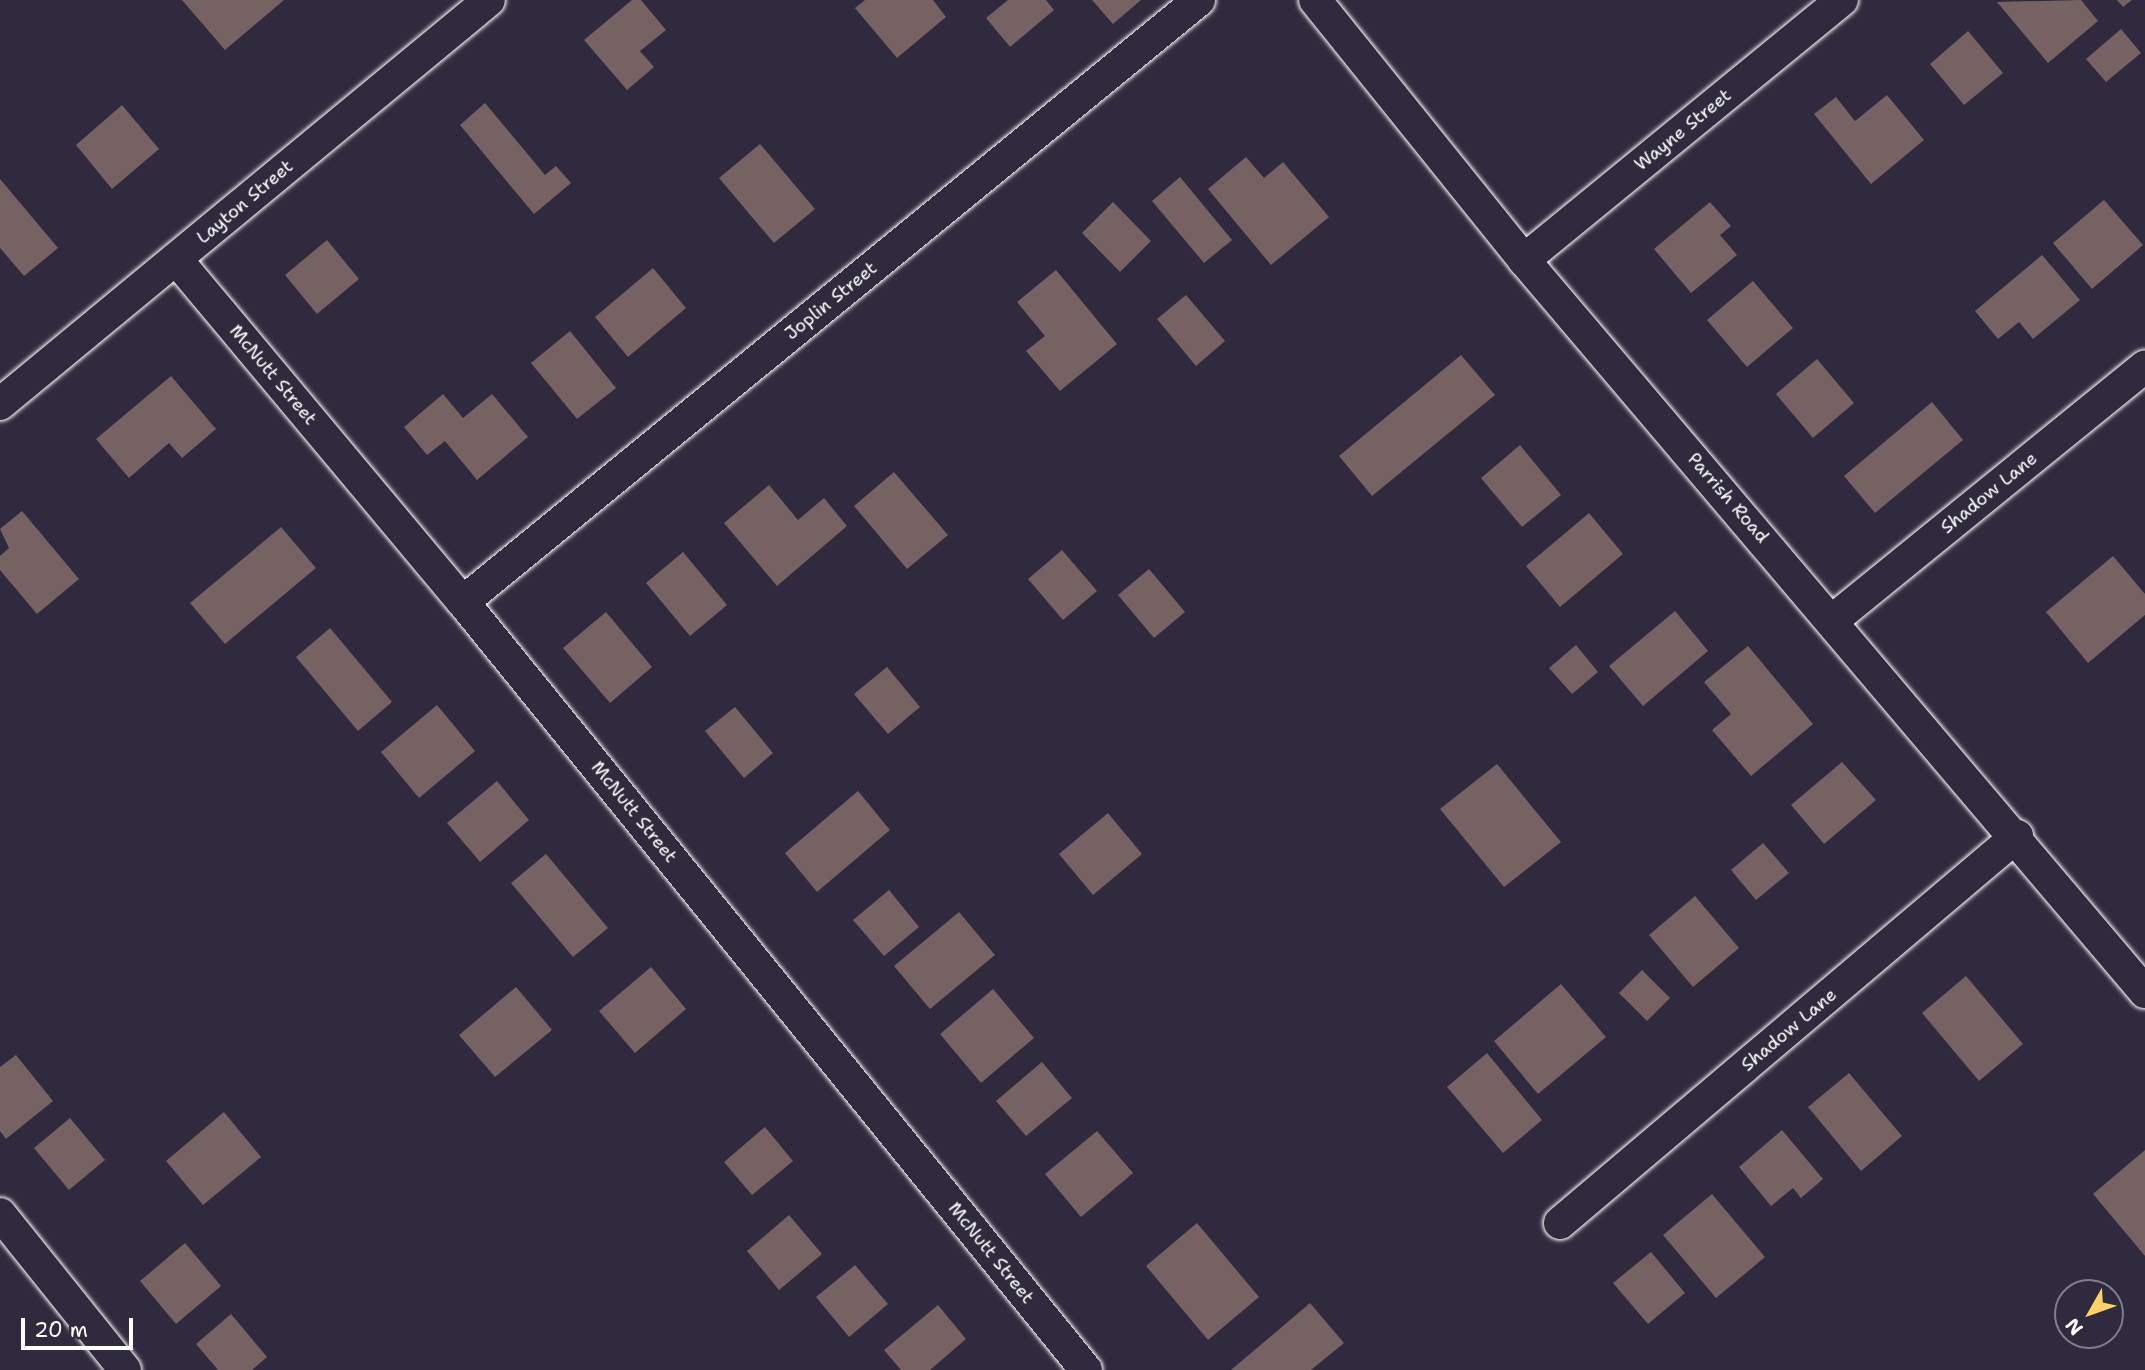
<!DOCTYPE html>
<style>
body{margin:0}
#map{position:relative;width:2145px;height:1370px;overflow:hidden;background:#2f2a3d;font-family:"Shantell Sans",sans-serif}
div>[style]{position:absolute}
.building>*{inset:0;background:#766262}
.roads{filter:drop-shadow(0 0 2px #fff) drop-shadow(0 0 2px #fff)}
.minor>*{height:32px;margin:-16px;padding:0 16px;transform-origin:16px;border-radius:16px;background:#2f2a3d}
span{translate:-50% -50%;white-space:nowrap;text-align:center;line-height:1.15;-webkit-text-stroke:5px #2f2a3d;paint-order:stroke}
.street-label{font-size:18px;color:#fff}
.north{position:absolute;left:2054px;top:1279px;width:70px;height:70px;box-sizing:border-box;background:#2f2a3d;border:2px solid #827f8b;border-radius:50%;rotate:230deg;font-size:19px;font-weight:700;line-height:28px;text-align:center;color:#fff}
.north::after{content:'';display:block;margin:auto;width:24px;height:32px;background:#ffd166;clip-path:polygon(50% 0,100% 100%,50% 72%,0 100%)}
.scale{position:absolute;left:21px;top:1318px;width:112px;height:32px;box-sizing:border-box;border:4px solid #fff;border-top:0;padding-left:9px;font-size:21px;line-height:24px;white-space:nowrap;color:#fff;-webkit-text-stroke:5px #2f2a3d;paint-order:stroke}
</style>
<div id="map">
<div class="building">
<i style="clip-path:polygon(182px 0,284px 0,225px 50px)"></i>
<i style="clip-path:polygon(632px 0,641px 0,666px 30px,640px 51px,654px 67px,627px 90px,584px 40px)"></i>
<i style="clip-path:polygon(865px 0,933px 0,946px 17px,897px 58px,855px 8px)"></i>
<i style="clip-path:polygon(1008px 0,1046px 0,1054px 10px,1010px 47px,986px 18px)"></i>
<i style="clip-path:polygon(1092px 0,1141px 0,1113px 24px)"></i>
<i style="clip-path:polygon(2081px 0,2098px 21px,2048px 63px,1997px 2px)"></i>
<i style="clip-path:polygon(2117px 0,2132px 0,2123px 7px)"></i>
<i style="clip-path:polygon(2121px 29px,2141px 53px,2106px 82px,2086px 59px)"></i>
<i style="clip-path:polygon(1968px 31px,2003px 73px,1964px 105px,1930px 64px)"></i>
<i style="clip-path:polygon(1887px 95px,1924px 140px,1871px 184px,1814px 114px,1836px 97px,1855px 121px)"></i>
<i style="clip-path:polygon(485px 103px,545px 175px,556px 166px,571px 183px,534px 214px,460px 125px)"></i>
<i style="clip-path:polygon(122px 105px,159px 149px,112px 189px,76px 145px)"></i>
<i style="clip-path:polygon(760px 144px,815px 209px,774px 243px,719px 178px)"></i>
<i style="clip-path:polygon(1246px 157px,1264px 178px,1283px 162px,1329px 217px,1271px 265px,1208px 189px)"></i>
<i style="clip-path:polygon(1180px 177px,1232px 240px,1204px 263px,1152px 201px)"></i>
<i style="clip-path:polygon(0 179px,58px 248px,24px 276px,0 248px)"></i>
<i style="clip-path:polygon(2104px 200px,2143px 245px,2092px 289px,2053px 243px)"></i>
<i style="clip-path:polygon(1113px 202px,1151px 241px,1120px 272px,1082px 233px)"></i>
<i style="clip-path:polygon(1710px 202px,1731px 226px,1720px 235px,1737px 255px,1691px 293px,1654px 249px)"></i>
<i style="clip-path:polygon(327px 240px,359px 279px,317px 314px,285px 275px)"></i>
<i style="clip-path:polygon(2042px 255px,2080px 300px,2033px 339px,2019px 322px,1998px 339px,1975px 311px)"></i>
<i style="clip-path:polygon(653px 268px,686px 308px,628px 357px,595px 317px)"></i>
<i style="clip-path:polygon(1056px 270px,1117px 344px,1060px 391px,1026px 351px,1045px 336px,1017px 302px)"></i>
<i style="clip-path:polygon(1753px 281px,1793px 328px,1747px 367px,1707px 320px)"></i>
<i style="clip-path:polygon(1186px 295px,1225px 341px,1196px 366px,1157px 319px)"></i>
<i style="clip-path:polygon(570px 331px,616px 388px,577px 419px,531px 363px)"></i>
<i style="clip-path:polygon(1461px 355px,1495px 395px,1372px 496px,1339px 456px)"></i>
<i style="clip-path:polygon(1817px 359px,1854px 403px,1813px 438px,1776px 394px)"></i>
<i style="clip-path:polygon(171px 376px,216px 429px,182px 458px,169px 443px,129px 478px,96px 439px)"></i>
<i style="clip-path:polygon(443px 394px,463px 418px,492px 394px,528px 437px,477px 480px,445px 441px,427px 455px,404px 427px)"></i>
<i style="clip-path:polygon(1932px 402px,1963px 440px,1875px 513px,1844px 476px)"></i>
<i style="clip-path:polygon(1520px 445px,1561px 495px,1522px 527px,1481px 478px)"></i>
<i style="clip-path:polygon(894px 472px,948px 535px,907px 569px,854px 506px)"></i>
<i style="clip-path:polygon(769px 485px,798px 520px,824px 498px,847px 526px,777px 586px,724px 523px)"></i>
<i style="clip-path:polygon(22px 511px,79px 579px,37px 614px,0 570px,0 556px,9px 548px,0 529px)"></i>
<i style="clip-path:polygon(1589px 513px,1623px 554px,1560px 607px,1526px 566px)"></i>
<i style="clip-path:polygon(281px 527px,316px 568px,225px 644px,190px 603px)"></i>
<i style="clip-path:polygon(1062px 550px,1097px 591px,1063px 620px,1028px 579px)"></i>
<i style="clip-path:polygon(683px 552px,727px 605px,690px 636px,646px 583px)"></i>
<i style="clip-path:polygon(2113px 556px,2145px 594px,2145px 615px,2088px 663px,2046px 612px)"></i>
<i style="clip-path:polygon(1149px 569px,1185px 612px,1154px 638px,1118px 595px)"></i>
<i style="clip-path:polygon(1675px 611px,1708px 651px,1643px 706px,1609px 666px)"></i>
<i style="clip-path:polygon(606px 612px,652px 667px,610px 703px,563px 648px)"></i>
<i style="clip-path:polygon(330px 628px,392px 702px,358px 731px,296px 657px)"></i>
<i style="clip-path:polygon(1576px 645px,1598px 672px,1572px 694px,1549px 668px)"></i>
<i style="clip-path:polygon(1748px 646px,1813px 724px,1751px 776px,1712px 730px,1731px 714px,1704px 682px)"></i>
<i style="clip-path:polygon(887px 667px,920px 707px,888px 734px,854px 694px)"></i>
<i style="clip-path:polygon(437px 705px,475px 751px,419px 798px,381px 752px)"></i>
<i style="clip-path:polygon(735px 707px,773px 753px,744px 778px,705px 731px)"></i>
<i style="clip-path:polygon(1842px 762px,1876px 800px,1824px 844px,1791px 805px)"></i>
<i style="clip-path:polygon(1497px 764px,1561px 842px,1504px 887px,1440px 809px)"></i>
<i style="clip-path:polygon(497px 781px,529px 820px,480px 862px,447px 823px)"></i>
<i style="clip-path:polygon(858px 791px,890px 830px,817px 892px,785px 853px)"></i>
<i style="clip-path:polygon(1108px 813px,1142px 854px,1093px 895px,1059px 854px)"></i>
<i style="clip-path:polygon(1763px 843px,1789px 873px,1756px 900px,1731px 870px)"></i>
<i style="clip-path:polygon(546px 854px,608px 928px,573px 957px,511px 883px)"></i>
<i style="clip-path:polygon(889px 890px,919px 927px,884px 956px,853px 920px)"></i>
<i style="clip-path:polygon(1695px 896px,1739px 948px,1693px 987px,1649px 935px)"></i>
<i style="clip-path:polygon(959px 912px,995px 955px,930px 1009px,894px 966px)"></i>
<i style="clip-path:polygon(651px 967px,686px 1009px,635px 1053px,599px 1011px)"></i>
<i style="clip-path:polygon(1642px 970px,1670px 998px,1647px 1021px,1619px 993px)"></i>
<i style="clip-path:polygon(1966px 976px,2023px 1044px,1979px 1081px,1922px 1013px)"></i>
<i style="clip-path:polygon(1561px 984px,1606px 1037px,1538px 1094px,1494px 1041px)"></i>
<i style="clip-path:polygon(516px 987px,552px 1030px,495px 1077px,459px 1035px)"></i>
<i style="clip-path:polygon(993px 989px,1034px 1038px,981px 1083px,940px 1034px)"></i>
<i style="clip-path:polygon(1487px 1053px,1542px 1120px,1503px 1153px,1447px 1087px)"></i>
<i style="clip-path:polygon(16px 1055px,53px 1101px,6px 1139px,0 1131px,0 1067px)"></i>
<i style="clip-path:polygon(1042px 1062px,1072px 1098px,1026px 1136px,996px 1101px)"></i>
<i style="clip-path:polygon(1849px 1073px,1902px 1136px,1861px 1171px,1808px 1107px)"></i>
<i style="clip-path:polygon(224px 1112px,261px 1157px,203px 1205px,166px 1161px)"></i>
<i style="clip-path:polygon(70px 1118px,105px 1160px,69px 1190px,34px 1148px)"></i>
<i style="clip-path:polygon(765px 1127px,793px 1161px,752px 1195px,724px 1162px)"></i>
<i style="clip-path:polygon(1782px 1130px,1823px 1179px,1801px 1198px,1793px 1188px,1771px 1206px,1739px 1167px)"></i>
<i style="clip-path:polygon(1097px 1131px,1133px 1173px,1081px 1217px,1045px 1174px)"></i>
<i style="clip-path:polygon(2145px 1150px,2145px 1256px,2093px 1194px)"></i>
<i style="clip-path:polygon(1712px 1194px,1765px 1257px,1716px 1298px,1663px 1235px)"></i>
<i style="clip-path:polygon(789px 1215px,822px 1254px,779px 1290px,747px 1251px)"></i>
<i style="clip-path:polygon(1197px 1223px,1259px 1297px,1208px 1340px,1146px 1266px)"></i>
<i style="clip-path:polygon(185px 1243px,221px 1286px,176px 1324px,140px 1281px)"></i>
<i style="clip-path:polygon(1651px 1252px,1685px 1293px,1648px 1324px,1613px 1283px)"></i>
<i style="clip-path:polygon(855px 1265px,888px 1304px,849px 1337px,816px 1297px)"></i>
<i style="clip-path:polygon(1310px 1303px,1344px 1343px,1311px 1370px,1231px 1370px)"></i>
<i style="clip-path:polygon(938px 1305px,966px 1339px,930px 1370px,901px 1370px,884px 1350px)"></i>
<i style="clip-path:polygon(231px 1314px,267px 1357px,252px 1370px,218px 1370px,196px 1344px)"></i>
</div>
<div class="roads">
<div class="minor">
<i style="left:1315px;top:0;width:334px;rotate:51.2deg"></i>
<i style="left:1524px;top:260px;width:960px;rotate:49.69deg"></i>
<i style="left:176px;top:259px;width:447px;rotate:50.1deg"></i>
<i style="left:463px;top:602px;width:989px;rotate:50.95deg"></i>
<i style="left:1524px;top:260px;width:411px;rotate:-39.3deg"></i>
<i style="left:0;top:404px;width:634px;rotate:-39.56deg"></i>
<i style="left:463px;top:602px;width:951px;rotate:-39.28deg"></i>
<i style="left:1833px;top:620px;width:402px;rotate:-39.1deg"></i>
<i style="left:0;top:1214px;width:200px;rotate:51.3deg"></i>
<i style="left:1560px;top:1223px;width:599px;rotate:-40.26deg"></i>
</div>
</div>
<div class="street-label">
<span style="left:1683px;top:130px;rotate:-39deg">Wayne Street</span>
<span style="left:245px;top:202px;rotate:-40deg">Layton Street</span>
<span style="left:831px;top:301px;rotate:-39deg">Joplin Street</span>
<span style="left:273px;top:375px;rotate:50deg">McNutt Street</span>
<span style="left:1989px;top:493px;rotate:-39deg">Shadow Lane</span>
<span style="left:1728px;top:498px;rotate:49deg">Parrish Road</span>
<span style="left:634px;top:812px;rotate:51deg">McNutt Street</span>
<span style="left:1789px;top:1030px;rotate:-40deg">Shadow Lane</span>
<span style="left:991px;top:1253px;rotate:51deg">McNutt Street</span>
</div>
<div class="north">N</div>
<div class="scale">20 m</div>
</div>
